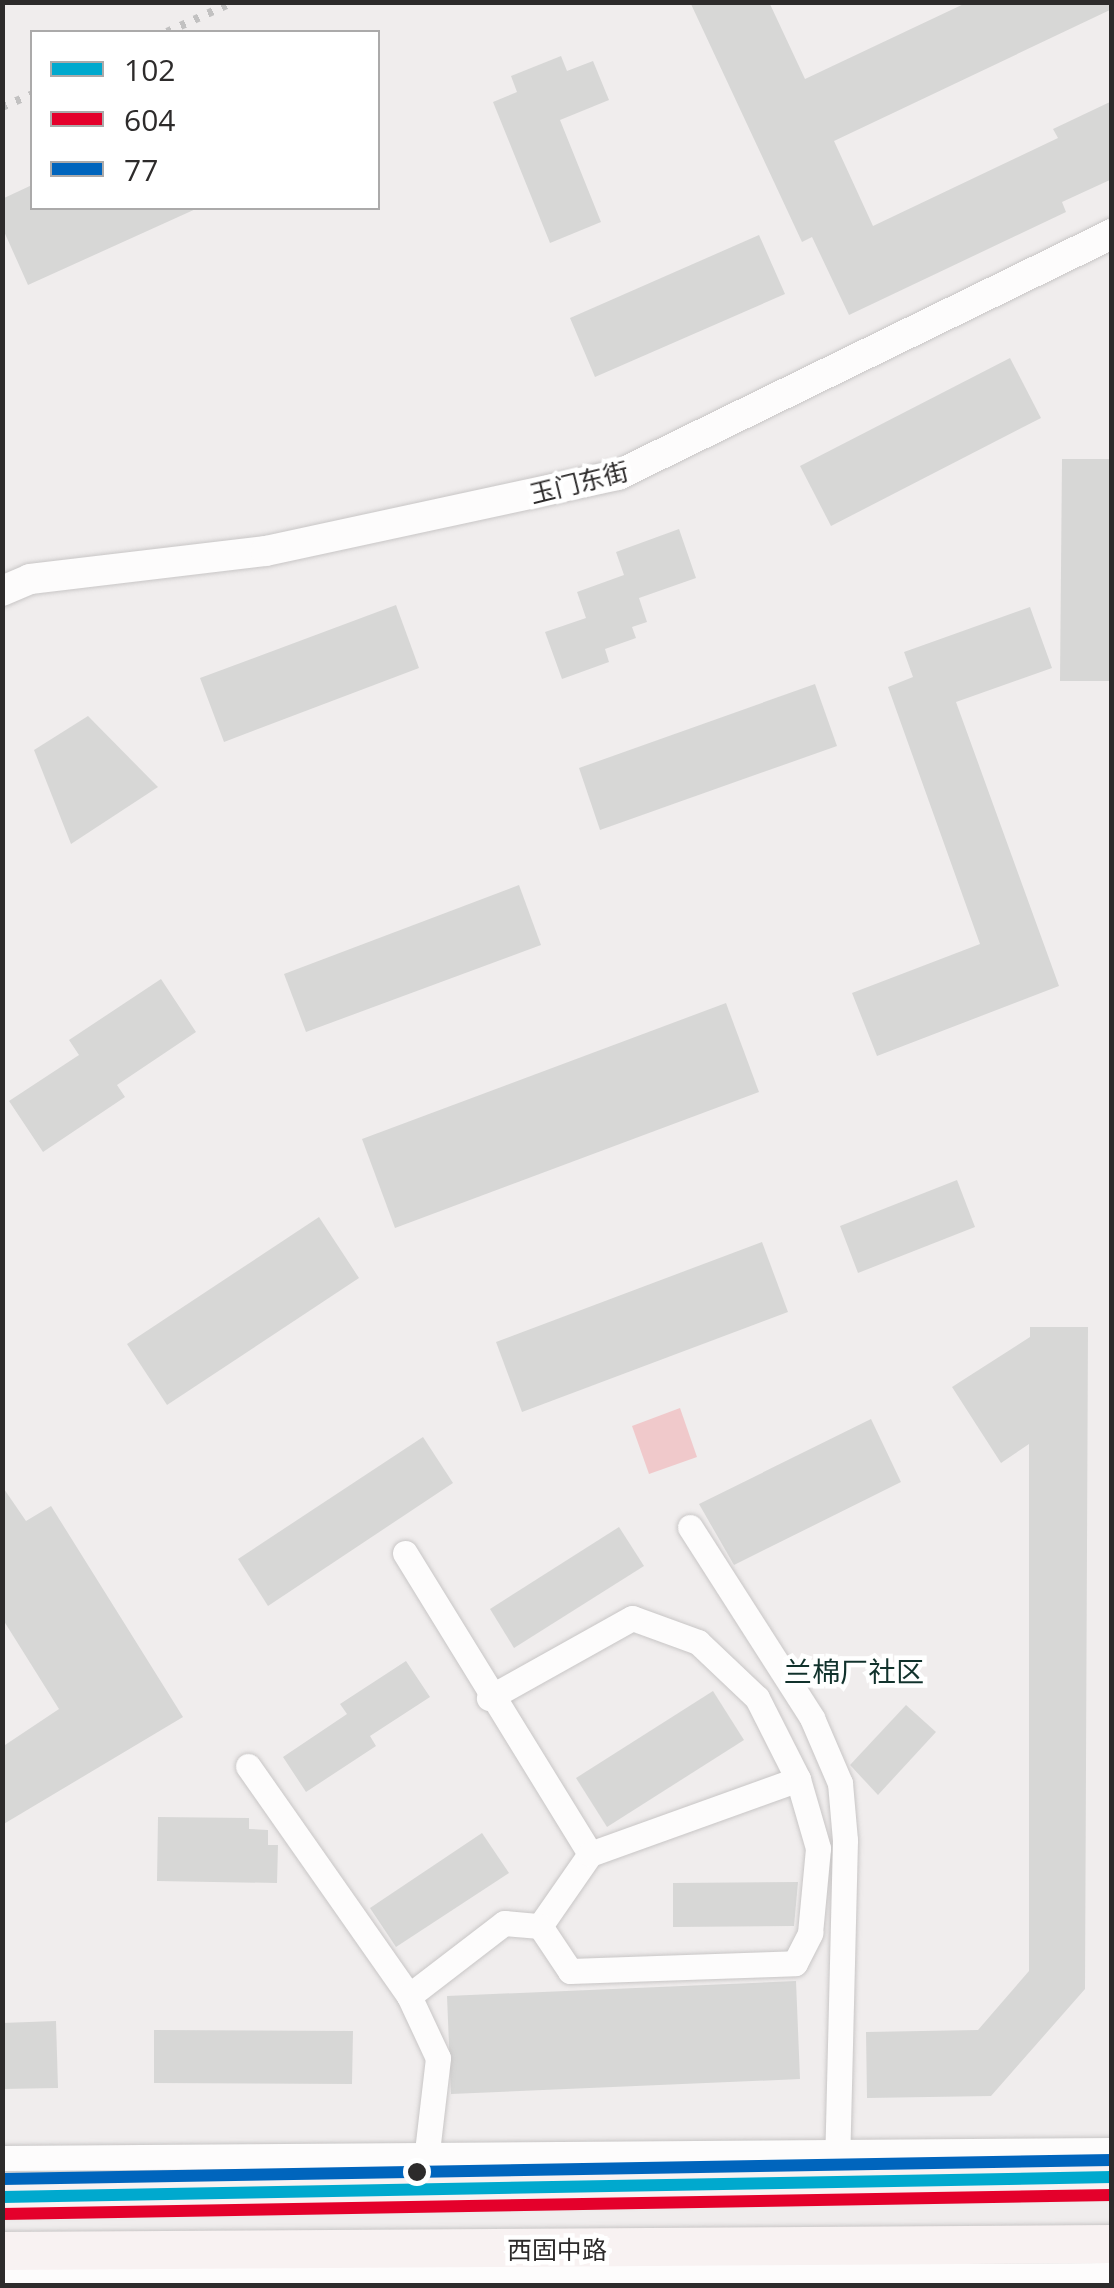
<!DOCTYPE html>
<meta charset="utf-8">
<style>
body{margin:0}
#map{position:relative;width:1114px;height:2288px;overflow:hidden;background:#f0eded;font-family:"Open Sans","Noto Sans SC",sans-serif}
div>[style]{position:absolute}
.green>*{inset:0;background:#f0c9cb}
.building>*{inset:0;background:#d7d7d6}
.roads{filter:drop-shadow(0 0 2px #c8c6c6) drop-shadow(0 0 2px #c8c6c6)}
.minor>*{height:25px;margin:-12.5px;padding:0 12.5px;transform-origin:12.5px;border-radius:12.5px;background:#fdfcfc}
.tertiary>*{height:30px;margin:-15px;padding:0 15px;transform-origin:15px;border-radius:15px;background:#fdfcfc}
.primary>*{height:38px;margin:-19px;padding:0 19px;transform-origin:19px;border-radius:19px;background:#f8f2f2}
.rail>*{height:8px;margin-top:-4px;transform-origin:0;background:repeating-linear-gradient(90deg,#c2c1c1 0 5px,transparent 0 15px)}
.bus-1>*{height:12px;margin:-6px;padding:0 6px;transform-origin:6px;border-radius:6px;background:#00a9ce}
.bus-2>*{height:12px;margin:-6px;padding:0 6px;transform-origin:6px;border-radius:6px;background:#e4002b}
.bus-3>*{height:12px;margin:-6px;padding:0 6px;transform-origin:6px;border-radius:6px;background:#0065bd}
.dots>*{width:28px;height:28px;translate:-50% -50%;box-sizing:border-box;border:5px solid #fff;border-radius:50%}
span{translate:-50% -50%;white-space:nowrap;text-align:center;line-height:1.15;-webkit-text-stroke:9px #fff;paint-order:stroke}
.street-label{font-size:25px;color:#2d2b2b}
.neighbourhood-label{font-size:28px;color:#11322c}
.frame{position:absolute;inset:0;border:5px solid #2d2b2b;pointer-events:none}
.legend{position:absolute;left:30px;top:30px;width:350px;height:180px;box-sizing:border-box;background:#fff;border:2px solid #abaaaa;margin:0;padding:12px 18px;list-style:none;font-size:30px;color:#2d2b2b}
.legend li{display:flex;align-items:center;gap:20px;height:50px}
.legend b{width:50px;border:2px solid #abaaaa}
</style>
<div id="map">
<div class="green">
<i style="clip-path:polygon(680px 1408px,697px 1457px,649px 1474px,632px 1426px)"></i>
</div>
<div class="building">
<i style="clip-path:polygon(690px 2px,769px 2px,805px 79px,968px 2px,1112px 2px,1112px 9px,834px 141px,873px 226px,1058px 138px,1053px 129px,1112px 101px,1112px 179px,1062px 202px,1066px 212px,849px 315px,812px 237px,802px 242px)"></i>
<i style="clip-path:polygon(561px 56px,567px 71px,593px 61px,609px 100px,560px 120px,601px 222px,550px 243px,493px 102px,517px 92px,511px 76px)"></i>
<i style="clip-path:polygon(32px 185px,32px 208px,198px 208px,28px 285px,2px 227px,2px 199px)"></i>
<i style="clip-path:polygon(759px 235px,785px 294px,595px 377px,570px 318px)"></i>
<i style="clip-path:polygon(1010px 358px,1041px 418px,831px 526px,800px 466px)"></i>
<i style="clip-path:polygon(1062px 459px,1112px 459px,1112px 681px,1060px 681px)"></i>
<i style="clip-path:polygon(679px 529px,696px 578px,639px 598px,647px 622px,632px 627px,636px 638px,605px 649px,609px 662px,562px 679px,545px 632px,586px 618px,577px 592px,624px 575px,616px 552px)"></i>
<i style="clip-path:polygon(396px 605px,419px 668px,224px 742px,200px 678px)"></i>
<i style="clip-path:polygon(1030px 607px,1052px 668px,956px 702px,1059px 986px,877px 1056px,852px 993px,980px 944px,888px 687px,913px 677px,904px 652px)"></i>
<i style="clip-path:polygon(815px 684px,837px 746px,600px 830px,579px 768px)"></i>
<i style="clip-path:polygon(88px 716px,158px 787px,71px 844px,34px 750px)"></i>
<i style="clip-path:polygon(519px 885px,541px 945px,306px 1032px,284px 974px)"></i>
<i style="clip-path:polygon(161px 979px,196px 1032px,117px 1085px,125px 1097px,43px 1152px,9px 1101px,79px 1055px,69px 1040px)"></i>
<i style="clip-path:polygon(726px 1003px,759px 1092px,395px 1228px,362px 1139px)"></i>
<i style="clip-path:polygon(957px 1180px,975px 1227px,858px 1273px,840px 1226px)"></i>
<i style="clip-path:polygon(319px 1217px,359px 1278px,167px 1405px,127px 1344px)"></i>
<i style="clip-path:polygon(762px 1242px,788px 1312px,522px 1412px,496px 1342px)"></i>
<i style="clip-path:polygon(1030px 1327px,1088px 1327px,1085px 1989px,991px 2096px,867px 2098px,866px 2032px,978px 2030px,1029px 1971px,1029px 1444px,1001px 1463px,952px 1387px,1030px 1337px)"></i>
<i style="clip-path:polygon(871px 1419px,901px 1482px,734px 1565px,699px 1504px)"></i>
<i style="clip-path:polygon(423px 1437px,453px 1483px,268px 1606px,238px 1559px)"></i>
<i style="clip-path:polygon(2px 1486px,26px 1521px,51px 1506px,183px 1717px,2px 1825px,2px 1747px,59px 1709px,2px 1618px)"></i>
<i style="clip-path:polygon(619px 1527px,644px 1566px,514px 1648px,490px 1609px)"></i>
<i style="clip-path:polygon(406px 1661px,430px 1697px,370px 1736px,376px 1746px,306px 1792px,283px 1757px,347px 1714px,340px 1704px)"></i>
<i style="clip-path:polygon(713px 1691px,744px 1740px,607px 1827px,576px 1778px)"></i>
<i style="clip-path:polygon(906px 1705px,936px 1732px,878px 1795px,850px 1765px)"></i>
<i style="clip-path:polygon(158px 1817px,249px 1818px,249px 1829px,268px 1830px,268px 1845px,278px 1845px,277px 1883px,157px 1881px)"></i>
<i style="clip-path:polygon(482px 1833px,509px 1873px,396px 1947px,370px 1908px)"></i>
<i style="clip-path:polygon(798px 1882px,794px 1926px,673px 1927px,673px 1883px)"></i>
<i style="clip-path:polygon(796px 1981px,800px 2079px,451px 2094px,447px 1996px)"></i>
<i style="clip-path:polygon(56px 2021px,58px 2088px,2px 2089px,2px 2023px)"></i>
<i style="clip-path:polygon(154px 2030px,353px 2031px,352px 2084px,154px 2083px)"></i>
</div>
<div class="roads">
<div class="minor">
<i style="left:690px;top:1527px;width:227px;rotate:57.4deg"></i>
<i style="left:812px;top:1718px;width:71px;rotate:66.7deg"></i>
<i style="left:840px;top:1783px;width:57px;rotate:85deg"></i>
<i style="left:845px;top:1840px;width:325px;rotate:91.4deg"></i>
<i style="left:405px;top:1553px;width:353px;rotate:58.4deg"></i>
<i style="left:248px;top:1766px;width:281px;rotate:55deg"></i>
<i style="left:409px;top:1996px;width:68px;rotate:64.9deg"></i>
<i style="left:438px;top:2058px;width:112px;rotate:96.7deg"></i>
<i style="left:540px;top:1926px;width:88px;rotate:-55.2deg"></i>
<i style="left:590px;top:1854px;width:221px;rotate:-19.8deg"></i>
<i style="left:409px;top:1996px;width:120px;rotate:-37.5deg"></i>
<i style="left:504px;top:1923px;width:36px;rotate:5deg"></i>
<i style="left:540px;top:1926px;width:54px;rotate:56.3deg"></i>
<i style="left:570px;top:1971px;width:225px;rotate:-2deg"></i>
<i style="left:795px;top:1963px;width:34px;rotate:-63deg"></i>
<i style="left:810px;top:1933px;width:85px;rotate:-84.6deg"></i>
<i style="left:818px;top:1848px;width:72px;rotate:-106.2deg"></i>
<i style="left:798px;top:1779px;width:91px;rotate:-116.8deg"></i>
<i style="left:757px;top:1698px;width:81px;rotate:-136.5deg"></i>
<i style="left:698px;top:1642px;width:70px;rotate:-160deg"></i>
<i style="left:632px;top:1618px;width:164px;rotate:150.8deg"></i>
<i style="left:2px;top:2158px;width:1110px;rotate:-0.41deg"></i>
<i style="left:2px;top:2278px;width:1110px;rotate:-0.15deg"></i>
</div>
<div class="tertiary">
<i style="left:2px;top:591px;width:30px;rotate:-23deg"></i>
<i style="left:30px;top:579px;width:238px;rotate:-6.8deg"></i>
<i style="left:266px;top:551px;width:360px;rotate:-12.2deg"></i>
<i style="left:618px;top:475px;width:550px;rotate:-26.01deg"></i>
</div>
<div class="primary">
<i style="left:2px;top:2197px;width:1110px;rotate:-1.03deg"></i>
<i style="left:2px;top:2251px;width:1110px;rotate:-0.36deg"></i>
</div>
</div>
<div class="rail">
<i style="left:167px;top:32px;width:72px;rotate:-24.4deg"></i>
<i style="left:2px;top:107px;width:33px;rotate:-23deg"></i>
</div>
<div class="bus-1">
<i style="left:2px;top:2197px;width:1110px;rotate:-1.03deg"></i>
</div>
<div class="bus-2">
<i style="left:2px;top:2214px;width:1110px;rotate:-0.98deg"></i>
</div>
<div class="bus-3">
<i style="left:2px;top:2179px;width:1110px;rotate:-0.98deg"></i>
</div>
<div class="dots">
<i style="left:417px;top:2172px;background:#2d2b2b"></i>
</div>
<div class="street-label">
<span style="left:579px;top:482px;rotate:-14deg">玉门东街</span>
<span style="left:557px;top:2249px">西固中路</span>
</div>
<div class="neighbourhood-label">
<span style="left:854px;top:1671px">兰棉厂社区</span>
</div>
<div class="frame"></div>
<ul class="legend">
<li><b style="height:12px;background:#00a9ce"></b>102</li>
<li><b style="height:12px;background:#e4002b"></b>604</li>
<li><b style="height:12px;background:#0065bd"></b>77</li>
</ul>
</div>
